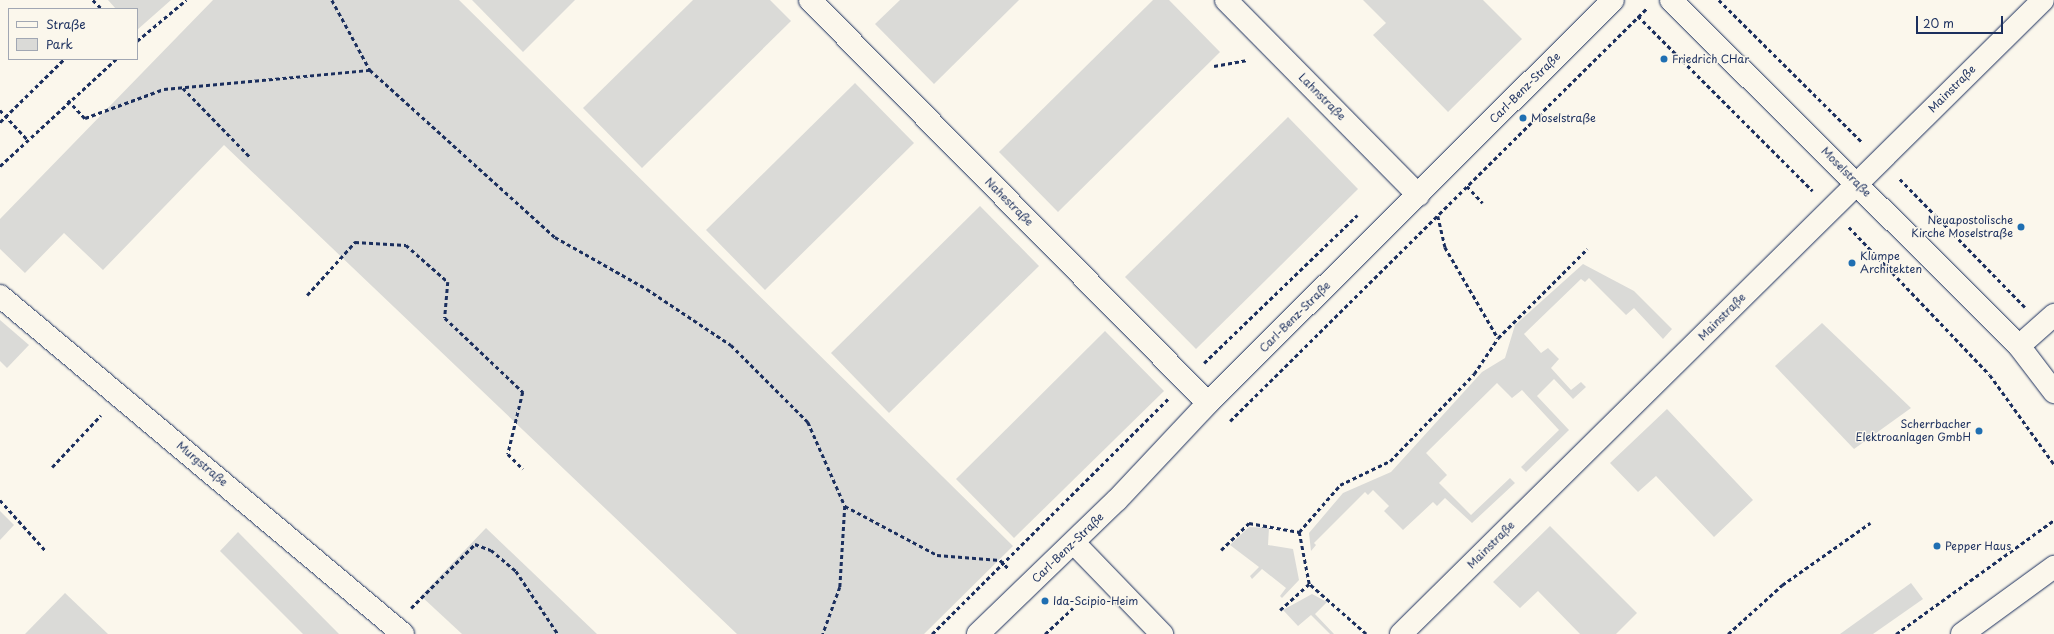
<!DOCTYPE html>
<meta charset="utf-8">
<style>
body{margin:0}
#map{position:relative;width:2054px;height:634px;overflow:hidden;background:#fbf7ec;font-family:"Playpen Sans",sans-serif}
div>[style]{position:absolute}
.green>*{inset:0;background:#dadad7}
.path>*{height:2.5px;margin-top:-1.25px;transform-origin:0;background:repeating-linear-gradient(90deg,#1b2f5e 0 4px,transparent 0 7px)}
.roads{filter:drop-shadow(0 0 1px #1b2f5e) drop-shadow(0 0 1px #1b2f5e)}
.minor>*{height:22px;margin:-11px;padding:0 11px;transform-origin:11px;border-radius:11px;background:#fbf7ec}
.tertiary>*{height:22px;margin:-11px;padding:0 11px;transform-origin:11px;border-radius:11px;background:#fbf7ec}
.dots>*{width:11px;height:11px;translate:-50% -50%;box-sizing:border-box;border:2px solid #fbf7ec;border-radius:50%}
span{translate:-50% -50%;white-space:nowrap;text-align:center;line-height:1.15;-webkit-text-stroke:3px #fbf7ec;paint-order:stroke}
.poi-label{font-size:11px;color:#1b2f5e}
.left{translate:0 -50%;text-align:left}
.right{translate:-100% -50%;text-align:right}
.street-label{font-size:11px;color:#1b2f5e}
.legend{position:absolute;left:8px;top:8px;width:130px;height:52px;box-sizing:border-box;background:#fbf7ec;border:1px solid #a1a7b3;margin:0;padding:5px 7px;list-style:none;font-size:12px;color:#1b2f5e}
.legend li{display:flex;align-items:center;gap:8px;height:20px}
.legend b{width:20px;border:1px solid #a1a7b3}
.scale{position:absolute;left:1916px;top:16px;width:87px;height:18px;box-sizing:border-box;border:2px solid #1b2f5e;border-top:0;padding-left:5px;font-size:12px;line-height:14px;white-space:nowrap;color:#1b2f5e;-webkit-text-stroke:3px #fbf7ec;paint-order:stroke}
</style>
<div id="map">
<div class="green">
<i style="clip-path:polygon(108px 0,171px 0,137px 30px,137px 9px,116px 9px)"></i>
<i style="clip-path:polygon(213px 0,459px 0,1013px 546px,924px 634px,737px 634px,224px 145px,103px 270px,64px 233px,25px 273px,0 249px,0 219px)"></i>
<i style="clip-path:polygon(472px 0,575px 0,523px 52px)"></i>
<i style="clip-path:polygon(693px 0,770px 0,791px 21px,642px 168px,583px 108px)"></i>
<i style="clip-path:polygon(900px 0,1019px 0,934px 84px,875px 24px)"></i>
<i style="clip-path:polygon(1153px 0,1169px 0,1220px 52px,1058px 212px,999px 152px)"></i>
<i style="clip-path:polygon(1363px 0,1483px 0,1522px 39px,1448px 112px,1373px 35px,1386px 23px)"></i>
<i style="clip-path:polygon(855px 83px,914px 143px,765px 290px,706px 230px)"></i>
<i style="clip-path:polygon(1288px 117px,1358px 189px,1196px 349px,1125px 277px)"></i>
<i style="clip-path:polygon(980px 206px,1039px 266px,889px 413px,831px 353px)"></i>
<i style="clip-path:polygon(1583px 264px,1634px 291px,1672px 329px,1663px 339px,1634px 308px,1626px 315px,1589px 278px,1585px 282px,1581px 279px,1524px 334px,1541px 353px,1548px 348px,1559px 359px,1551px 368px,1571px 390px,1581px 382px,1586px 387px,1573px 399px,1554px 379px,1537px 396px,1569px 430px,1526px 472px,1521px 467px,1559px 430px,1522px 390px,1512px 398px,1497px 383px,1426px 453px,1447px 475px,1439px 483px,1471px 515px,1510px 478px,1515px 483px,1472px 523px,1445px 498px,1437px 506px,1433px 502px,1403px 530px,1384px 511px,1389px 506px,1373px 490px,1368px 495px,1365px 492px,1314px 543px,1316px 545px,1311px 551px,1309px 533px,1343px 493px,1391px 472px,1482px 372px,1505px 358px,1515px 325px)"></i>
<i style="clip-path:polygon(0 320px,29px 345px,7px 368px,0 361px)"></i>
<i style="clip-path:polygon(1822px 323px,1911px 408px,1854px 449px,1775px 366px)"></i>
<i style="clip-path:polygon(1105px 331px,1164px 391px,1014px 538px,956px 479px)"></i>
<i style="clip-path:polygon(1667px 409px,1753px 500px,1714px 537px,1656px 476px,1638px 492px,1610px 463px)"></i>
<i style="clip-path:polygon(0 511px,14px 525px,0 540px)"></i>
<i style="clip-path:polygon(1550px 526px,1637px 613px,1616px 634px,1580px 634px,1538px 591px,1520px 608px,1493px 582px)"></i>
<i style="clip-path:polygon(1249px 527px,1269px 528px,1268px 545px,1293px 549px,1299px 580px,1282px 598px,1280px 596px,1286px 588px,1262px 569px,1252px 579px,1250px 576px,1259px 567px,1230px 545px)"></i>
<i style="clip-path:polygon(486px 528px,597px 634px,462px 634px,421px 596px)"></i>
<i style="clip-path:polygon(238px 532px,339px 634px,303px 634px,220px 551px)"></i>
<i style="clip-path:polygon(1911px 583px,1923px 599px,1873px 634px,1840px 634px)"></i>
<i style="clip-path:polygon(65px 593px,108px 634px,25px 634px)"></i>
<i style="clip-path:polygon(1312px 594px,1327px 602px,1315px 614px,1334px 634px,1330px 634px,1311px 615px,1298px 626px,1283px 610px)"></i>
</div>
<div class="path">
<i style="left:93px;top:0;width:13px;rotate:45deg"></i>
<i style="left:332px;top:0;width:80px;rotate:61.5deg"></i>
<i style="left:1719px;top:0;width:202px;rotate:44.8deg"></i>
<i style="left:1638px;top:16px;width:247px;rotate:45deg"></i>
<i style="left:137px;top:41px;width:64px;rotate:-39.9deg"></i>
<i style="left:1214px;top:66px;width:34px;rotate:-10deg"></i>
<i style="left:183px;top:88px;width:96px;rotate:45.8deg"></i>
<i style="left:68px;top:100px;width:25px;rotate:47deg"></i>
<i style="left:85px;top:118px;width:84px;rotate:-20.2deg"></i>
<i style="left:164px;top:89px;width:207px;rotate:-5.3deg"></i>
<i style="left:370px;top:70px;width:249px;rotate:42.1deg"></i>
<i style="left:555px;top:237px;width:106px;rotate:29.5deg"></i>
<i style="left:647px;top:289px;width:101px;rotate:33.7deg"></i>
<i style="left:731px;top:345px;width:109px;rotate:45deg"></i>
<i style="left:808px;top:422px;width:92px;rotate:66.2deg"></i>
<i style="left:845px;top:506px;width:81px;rotate:93.5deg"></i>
<i style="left:840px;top:587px;width:50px;rotate:109.9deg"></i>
<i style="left:0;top:110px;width:40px;rotate:47deg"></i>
<i style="left:0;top:122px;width:90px;rotate:-44.5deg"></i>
<i style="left:0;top:166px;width:158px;rotate:-42.7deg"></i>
<i style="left:1900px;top:179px;width:179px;rotate:45.7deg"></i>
<i style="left:1467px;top:186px;width:23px;rotate:47deg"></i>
<i style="left:1438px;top:216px;width:32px;rotate:77deg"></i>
<i style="left:1445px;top:247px;width:105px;rotate:59.8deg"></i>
<i style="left:1849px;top:227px;width:204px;rotate:46.4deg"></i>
<i style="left:1990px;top:375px;width:110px;rotate:54.3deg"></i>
<i style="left:307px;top:295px;width:72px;rotate:-47.8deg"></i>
<i style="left:355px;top:242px;width:51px;rotate:3.4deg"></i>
<i style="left:406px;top:245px;width:56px;rotate:41.4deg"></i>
<i style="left:448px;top:282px;width:36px;rotate:95deg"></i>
<i style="left:445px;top:318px;width:108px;rotate:43.5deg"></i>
<i style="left:523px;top:392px;width:64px;rotate:103.6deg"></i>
<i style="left:508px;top:454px;width:21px;rotate:45deg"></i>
<i style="left:1204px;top:363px;width:213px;rotate:-44deg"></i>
<i style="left:1230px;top:421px;width:587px;rotate:-44.72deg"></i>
<i style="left:52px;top:467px;width:71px;rotate:-46.7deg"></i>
<i style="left:0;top:500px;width:69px;rotate:48deg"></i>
<i style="left:845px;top:506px;width:104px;rotate:28deg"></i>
<i style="left:937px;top:555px;width:63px;rotate:4.5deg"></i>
<i style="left:1000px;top:560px;width:13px;rotate:45deg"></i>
<i style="left:1221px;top:550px;width:39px;rotate:-44deg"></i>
<i style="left:1249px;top:523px;width:51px;rotate:10.2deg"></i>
<i style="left:411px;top:608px;width:91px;rotate:-45deg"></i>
<i style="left:475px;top:544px;width:17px;rotate:21deg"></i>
<i style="left:491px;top:550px;width:33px;rotate:40deg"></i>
<i style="left:516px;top:571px;width:76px;rotate:56.3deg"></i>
<i style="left:1280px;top:610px;width:39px;rotate:-42deg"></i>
<i style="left:932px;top:634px;width:333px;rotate:-44.9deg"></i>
<i style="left:1045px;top:634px;width:38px;rotate:-43deg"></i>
<i style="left:1366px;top:634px;width:76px;rotate:-138.7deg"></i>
<i style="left:1309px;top:584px;width:53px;rotate:-100.9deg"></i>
<i style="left:1299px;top:532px;width:62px;rotate:-48.9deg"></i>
<i style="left:1340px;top:485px;width:55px;rotate:-25.6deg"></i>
<i style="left:1390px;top:461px;width:121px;rotate:-46deg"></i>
<i style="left:1474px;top:374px;width:43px;rotate:-56.3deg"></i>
<i style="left:1498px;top:338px;width:126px;rotate:-45deg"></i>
<i style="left:1728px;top:634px;width:73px;rotate:-42.2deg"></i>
<i style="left:1782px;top:585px;width:108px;rotate:-35.2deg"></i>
<i style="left:1896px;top:634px;width:195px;rotate:-35.8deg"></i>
</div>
<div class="roads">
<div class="minor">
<i style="left:810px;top:0;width:566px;rotate:45.36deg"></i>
<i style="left:1226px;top:0;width:274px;rotate:45.4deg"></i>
<i style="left:1671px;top:0;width:491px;rotate:44.8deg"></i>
<i style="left:2019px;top:346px;width:58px;rotate:52.7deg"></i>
<i style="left:0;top:296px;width:526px;rotate:39.99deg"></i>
<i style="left:2019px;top:346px;width:47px;rotate:-41.5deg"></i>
<i style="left:1074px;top:543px;width:127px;rotate:46deg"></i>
<i style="left:1401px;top:634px;width:902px;rotate:-44.64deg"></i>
<i style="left:1962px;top:634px;width:114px;rotate:-36.1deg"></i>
</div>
<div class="tertiary">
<i style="left:978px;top:634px;width:193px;rotate:-44deg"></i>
<i style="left:1117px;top:500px;width:133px;rotate:-46.8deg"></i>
<i style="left:1208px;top:403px;width:571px;rotate:-44.86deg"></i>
</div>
</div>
<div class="dots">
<i style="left:1664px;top:59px;background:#1f6fb2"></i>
<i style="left:1523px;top:118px;background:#1f6fb2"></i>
<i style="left:2021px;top:227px;background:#1f6fb2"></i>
<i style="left:1852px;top:263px;background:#1f6fb2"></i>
<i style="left:1979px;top:431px;background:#1f6fb2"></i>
<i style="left:1937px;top:546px;background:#1f6fb2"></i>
<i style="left:1045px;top:601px;background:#1f6fb2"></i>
</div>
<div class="poi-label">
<span class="left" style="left:1672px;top:59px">Friedrich CHar</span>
<span class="left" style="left:1531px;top:118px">Moselstraße</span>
<span class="right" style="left:2013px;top:227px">Neuapostolische<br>Kirche Moselstraße</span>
<span class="left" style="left:1860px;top:263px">Klumpe<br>Architekten</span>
<span class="right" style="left:1971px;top:431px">Scherrbacher<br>Elektroanlagen GmbH</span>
<span class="left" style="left:1945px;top:546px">Pepper Haus</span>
<span class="left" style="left:1053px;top:601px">Ida-Scipio-Heim</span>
</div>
<div class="street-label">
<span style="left:1525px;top:88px;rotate:-45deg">Carl-Benz-Straße</span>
<span style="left:1952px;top:89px;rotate:-45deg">Mainstraße</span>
<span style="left:1322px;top:97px;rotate:45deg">Lahnstraße</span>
<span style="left:1846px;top:172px;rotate:45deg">Moselstraße</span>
<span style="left:1009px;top:202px;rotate:45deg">Nahestraße</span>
<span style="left:1295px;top:317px;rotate:-45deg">Carl-Benz-Straße</span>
<span style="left:1722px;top:317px;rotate:-45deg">Mainstraße</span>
<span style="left:202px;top:464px;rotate:40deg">Murgstraße</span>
<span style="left:1491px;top:545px;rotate:-45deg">Mainstraße</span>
<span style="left:1068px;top:548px;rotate:-44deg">Carl-Benz-Straße</span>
</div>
<ul class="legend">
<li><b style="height:5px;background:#fbf7ec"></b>Straße</li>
<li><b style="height:11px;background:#dadad7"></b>Park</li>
</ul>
<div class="scale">20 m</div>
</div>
